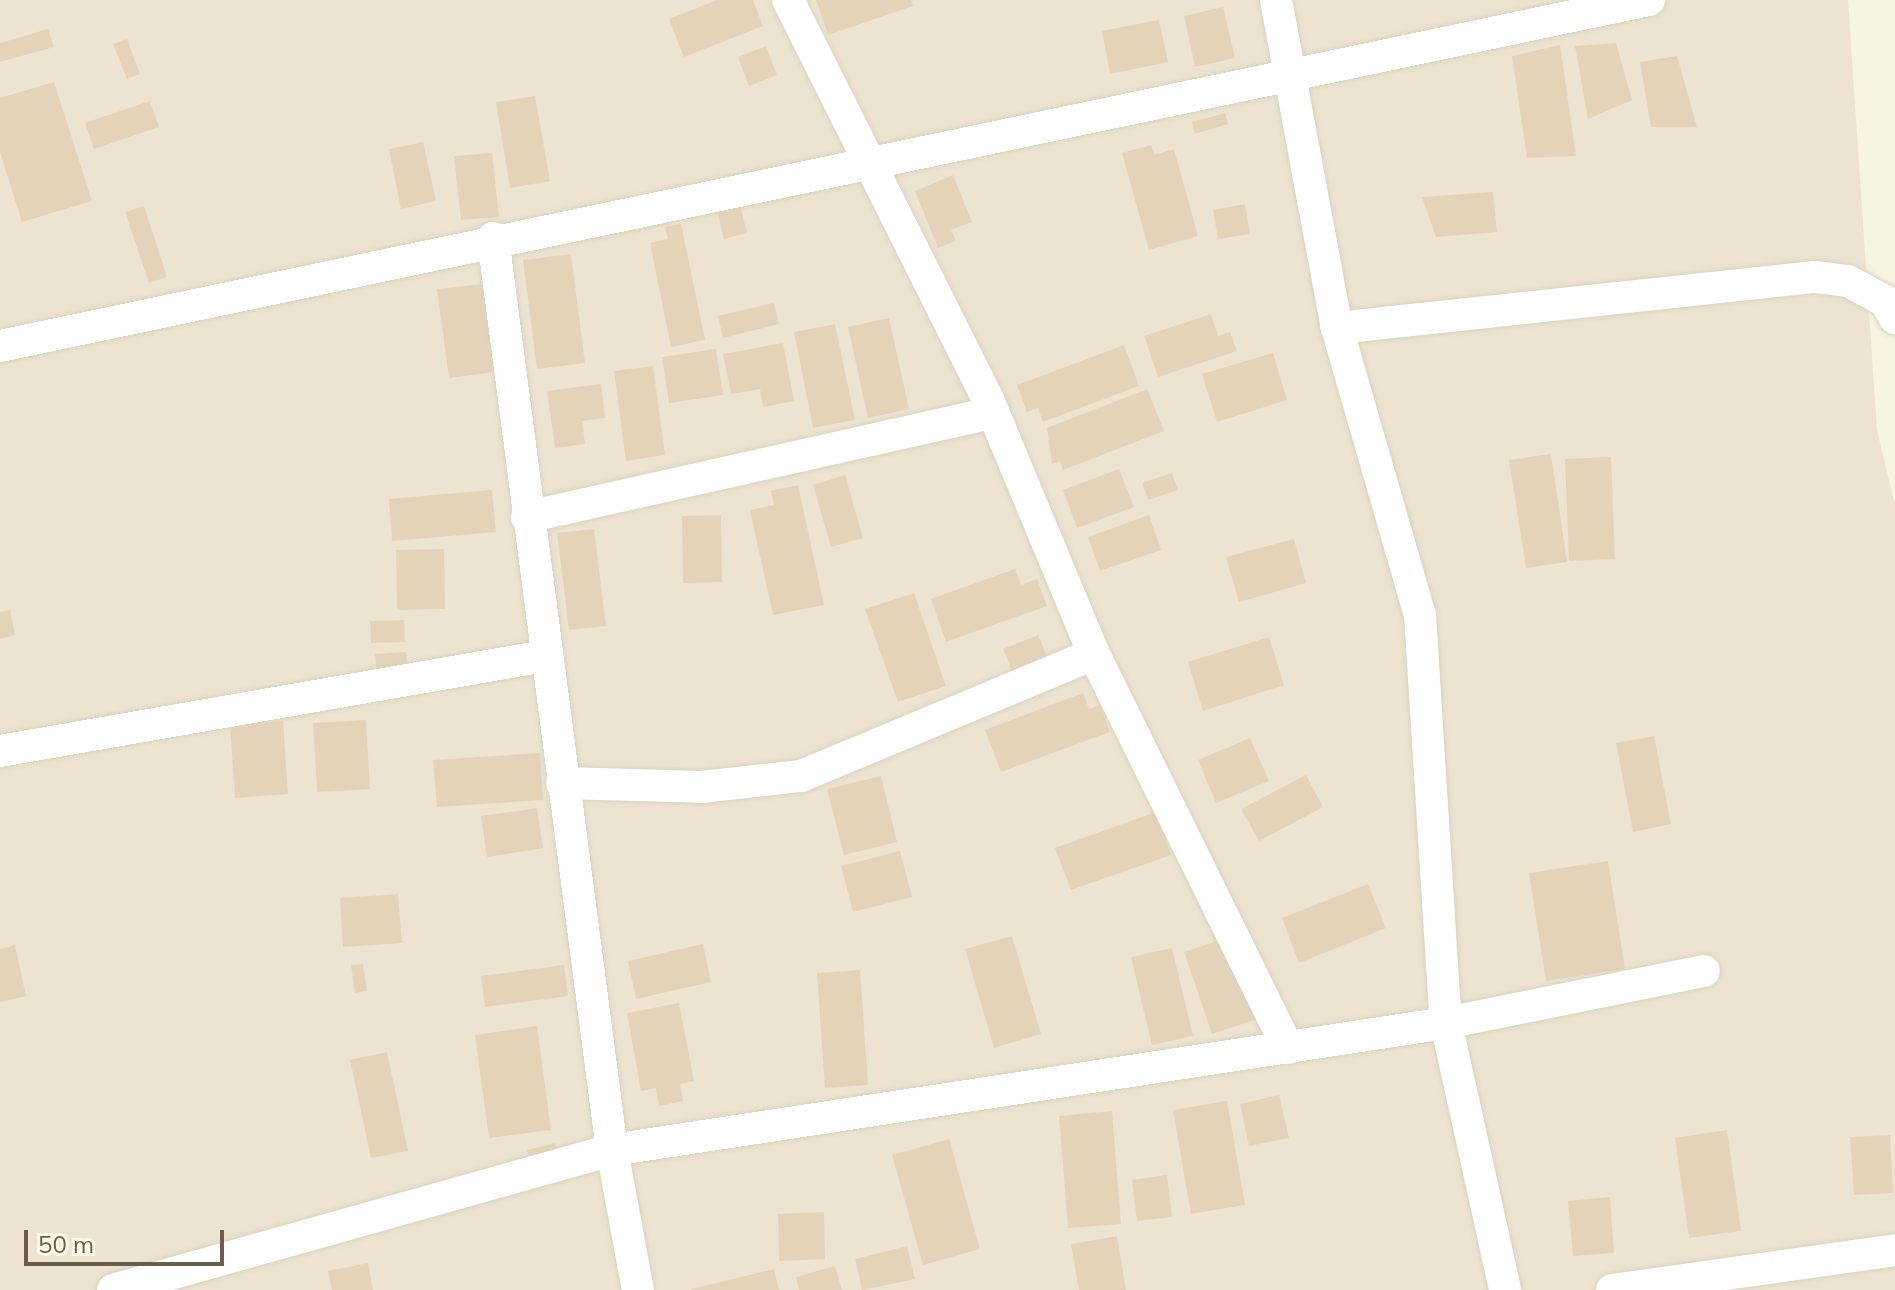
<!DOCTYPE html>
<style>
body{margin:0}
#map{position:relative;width:1895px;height:1290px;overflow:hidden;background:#f8f4e2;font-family:Mulish,sans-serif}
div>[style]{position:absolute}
.residential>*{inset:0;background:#ece4d0}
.building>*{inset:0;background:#e5d3b9}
.roads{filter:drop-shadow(0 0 2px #dbd1c0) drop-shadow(0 0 2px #dbd1c0)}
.minor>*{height:32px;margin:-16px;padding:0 16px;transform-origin:16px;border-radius:16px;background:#fff}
span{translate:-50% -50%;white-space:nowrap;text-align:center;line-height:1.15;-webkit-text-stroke:6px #fcf8e8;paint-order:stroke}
.scale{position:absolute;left:24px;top:1230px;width:200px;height:36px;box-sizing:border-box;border:4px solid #6c5e4c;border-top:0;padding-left:10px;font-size:24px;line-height:28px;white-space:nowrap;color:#6c5e4c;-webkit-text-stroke:6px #fcf8e8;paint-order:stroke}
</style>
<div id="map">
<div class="residential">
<i style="clip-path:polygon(0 0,1848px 0,1877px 430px,1895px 505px,1895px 1290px,0 1290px)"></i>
</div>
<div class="building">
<i style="clip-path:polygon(717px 0,753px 0,763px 26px,684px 57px,669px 19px)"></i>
<i style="clip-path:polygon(816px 0,911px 0,913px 6px,828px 35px)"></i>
<i style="clip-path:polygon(1223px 7px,1235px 58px,1195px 67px,1184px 16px)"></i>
<i style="clip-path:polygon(1159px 20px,1168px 62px,1110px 74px,1102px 31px)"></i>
<i style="clip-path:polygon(48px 29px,54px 47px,0 62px,0 43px)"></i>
<i style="clip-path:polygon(127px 39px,140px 74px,127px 79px,113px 44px)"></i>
<i style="clip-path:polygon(1616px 43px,1632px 100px,1588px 119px,1575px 46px)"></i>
<i style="clip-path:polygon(1560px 45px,1576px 156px,1527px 158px,1512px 56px)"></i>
<i style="clip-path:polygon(766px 46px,777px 75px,749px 86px,738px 57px)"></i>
<i style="clip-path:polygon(1677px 56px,1697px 127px,1651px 127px,1640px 62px)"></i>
<i style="clip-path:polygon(54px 82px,92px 201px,22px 222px,0 152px,0 98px)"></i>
<i style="clip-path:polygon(535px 96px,550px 181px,510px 188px,496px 102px)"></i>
<i style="clip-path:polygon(150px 101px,159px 127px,94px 149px,85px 123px)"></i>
<i style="clip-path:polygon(1225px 113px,1228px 124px,1195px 134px,1192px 122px)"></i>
<i style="clip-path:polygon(423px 142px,436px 201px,401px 209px,389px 149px)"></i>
<i style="clip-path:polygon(1151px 145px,1154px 155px,1174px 149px,1198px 236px,1149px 250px,1122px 153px)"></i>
<i style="clip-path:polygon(492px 153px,499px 217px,461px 220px,454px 156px)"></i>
<i style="clip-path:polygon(953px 175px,972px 222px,951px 230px,956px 241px,938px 248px,915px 191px)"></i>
<i style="clip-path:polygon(1493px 192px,1497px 232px,1436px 237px,1422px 197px)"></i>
<i style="clip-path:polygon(1245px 204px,1250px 234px,1218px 239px,1213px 210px)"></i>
<i style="clip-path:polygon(740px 205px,747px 233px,724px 239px,717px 211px)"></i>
<i style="clip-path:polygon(144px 206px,167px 277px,149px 283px,125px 212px)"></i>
<i style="clip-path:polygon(681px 224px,705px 340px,671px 347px,650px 243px,668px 239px,665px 227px)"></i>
<i style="clip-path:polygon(571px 254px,585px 363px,537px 369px,523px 260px)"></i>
<i style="clip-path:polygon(483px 284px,494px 372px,449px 378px,437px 289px)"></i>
<i style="clip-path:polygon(774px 303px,779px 324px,723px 338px,718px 316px)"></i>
<i style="clip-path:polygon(1211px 314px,1218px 336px,1230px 332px,1237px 351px,1158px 377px,1144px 336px)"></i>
<i style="clip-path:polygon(889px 318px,909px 409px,868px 418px,848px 327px)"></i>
<i style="clip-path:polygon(835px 324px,855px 420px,813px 428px,794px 332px)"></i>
<i style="clip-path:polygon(783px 343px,794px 401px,763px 407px,760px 389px,731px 394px,723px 354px)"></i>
<i style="clip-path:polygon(1124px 345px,1139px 386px,1043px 422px,1038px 408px,1027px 412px,1017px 385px)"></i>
<i style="clip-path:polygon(716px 349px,723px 395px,669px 403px,662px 357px)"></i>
<i style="clip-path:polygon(1273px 353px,1287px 400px,1217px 422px,1202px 374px)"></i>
<i style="clip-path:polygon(653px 366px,665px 455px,626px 461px,614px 371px)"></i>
<i style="clip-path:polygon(601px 384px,605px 418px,582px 421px,585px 444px,555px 448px,547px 391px)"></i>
<i style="clip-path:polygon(1147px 389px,1164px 431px,1063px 470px,1060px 461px,1052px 464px,1047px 428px)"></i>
<i style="clip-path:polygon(1551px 454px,1567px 562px,1526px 568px,1509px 460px)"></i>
<i style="clip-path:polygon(1611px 457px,1615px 559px,1569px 561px,1565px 459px)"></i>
<i style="clip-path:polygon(1119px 469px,1134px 507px,1077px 528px,1063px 490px)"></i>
<i style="clip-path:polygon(1172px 473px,1178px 490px,1148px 500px,1142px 483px)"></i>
<i style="clip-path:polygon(845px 475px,863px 538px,831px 547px,813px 485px)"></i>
<i style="clip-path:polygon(798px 485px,824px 605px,773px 615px,750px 510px,774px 505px,771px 491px)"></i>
<i style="clip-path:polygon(492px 490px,496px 532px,392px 541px,389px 499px)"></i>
<i style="clip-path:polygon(721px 515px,722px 582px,683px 583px,682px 516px)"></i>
<i style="clip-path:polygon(1149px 515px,1161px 550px,1100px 571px,1088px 537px)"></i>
<i style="clip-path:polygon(594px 529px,606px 626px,569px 630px,557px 533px)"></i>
<i style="clip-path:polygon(1294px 539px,1306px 583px,1239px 602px,1226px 557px)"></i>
<i style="clip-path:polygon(444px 549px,445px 609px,397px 610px,396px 550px)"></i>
<i style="clip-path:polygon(1015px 569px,1021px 585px,1037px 579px,1047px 606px,946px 642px,931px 599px)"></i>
<i style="clip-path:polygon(914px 593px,946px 686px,898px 702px,865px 609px)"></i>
<i style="clip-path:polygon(10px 610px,15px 635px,0 639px,0 612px)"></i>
<i style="clip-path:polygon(404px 620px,405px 642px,371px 643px,370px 621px)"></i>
<i style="clip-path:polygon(1038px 635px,1050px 663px,1014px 676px,1003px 649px)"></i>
<i style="clip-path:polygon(1269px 637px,1284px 685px,1203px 711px,1188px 662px)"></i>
<i style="clip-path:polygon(406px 652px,408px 674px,377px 676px,375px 654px)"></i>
<i style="clip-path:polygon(1083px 693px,1089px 709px,1100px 705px,1110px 732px,1001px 772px,985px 730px)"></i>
<i style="clip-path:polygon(366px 720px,370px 789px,317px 792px,313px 723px)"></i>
<i style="clip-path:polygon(283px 721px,288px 794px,235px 798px,230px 725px)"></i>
<i style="clip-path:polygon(1654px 736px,1671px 824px,1633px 832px,1616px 743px)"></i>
<i style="clip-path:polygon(1250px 738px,1269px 781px,1216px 803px,1198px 760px)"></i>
<i style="clip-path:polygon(540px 753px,543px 800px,437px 807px,433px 760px)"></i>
<i style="clip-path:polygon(1306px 775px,1323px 807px,1259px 841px,1241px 809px)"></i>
<i style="clip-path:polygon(881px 776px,897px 842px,844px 855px,827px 789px)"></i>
<i style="clip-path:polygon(537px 808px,543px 848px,487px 857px,481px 816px)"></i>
<i style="clip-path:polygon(1156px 812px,1171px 855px,1071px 890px,1055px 848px)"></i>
<i style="clip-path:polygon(900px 851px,912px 897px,853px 912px,841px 866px)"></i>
<i style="clip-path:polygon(1608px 861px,1625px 969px,1546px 981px,1529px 873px)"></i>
<i style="clip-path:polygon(1368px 884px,1386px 928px,1299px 963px,1282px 918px)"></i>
<i style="clip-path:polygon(398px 894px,402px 943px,343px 947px,340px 898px)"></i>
<i style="clip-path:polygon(1012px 936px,1041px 1034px,994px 1048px,965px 949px)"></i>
<i style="clip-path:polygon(1229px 937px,1257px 1019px,1212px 1034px,1184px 952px)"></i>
<i style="clip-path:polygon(703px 944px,711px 982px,636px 999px,628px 961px)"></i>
<i style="clip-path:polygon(15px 945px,26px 996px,0 1002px,0 949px)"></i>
<i style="clip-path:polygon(1172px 948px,1193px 1036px,1152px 1045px,1131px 957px)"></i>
<i style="clip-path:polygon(363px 964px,367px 991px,355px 993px,351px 965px)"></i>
<i style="clip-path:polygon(564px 965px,568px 996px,485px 1007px,481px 976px)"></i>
<i style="clip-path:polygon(860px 970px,868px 1085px,825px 1088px,817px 973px)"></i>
<i style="clip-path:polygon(679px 1003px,694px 1081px,680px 1084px,683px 1101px,659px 1106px,656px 1088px,641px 1091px,627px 1013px)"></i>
<i style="clip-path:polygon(537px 1026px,551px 1130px,489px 1138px,475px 1035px)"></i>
<i style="clip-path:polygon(387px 1052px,408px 1151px,371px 1158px,350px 1060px)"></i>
<i style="clip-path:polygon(1279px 1095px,1289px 1138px,1249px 1146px,1240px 1104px)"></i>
<i style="clip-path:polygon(1227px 1101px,1245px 1205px,1191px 1214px,1173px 1110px)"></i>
<i style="clip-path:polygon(1112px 1111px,1121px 1224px,1068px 1228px,1059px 1116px)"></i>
<i style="clip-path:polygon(1727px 1130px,1741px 1231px,1689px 1238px,1675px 1138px)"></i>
<i style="clip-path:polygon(1890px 1135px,1893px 1193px,1854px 1195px,1850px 1137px)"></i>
<i style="clip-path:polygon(949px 1139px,980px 1249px,923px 1265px,892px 1155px)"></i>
<i style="clip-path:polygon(555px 1143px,557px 1152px,530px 1160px,527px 1150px)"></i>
<i style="clip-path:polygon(1167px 1175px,1172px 1217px,1137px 1221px,1132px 1180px)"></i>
<i style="clip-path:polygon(1610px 1197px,1614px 1253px,1573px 1256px,1568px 1201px)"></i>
<i style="clip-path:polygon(824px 1212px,825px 1259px,779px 1261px,778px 1214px)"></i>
<i style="clip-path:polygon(1117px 1236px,1126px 1290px,1079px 1290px,1071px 1244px)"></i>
<i style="clip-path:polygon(907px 1246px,915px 1279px,862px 1290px,855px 1259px)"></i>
<i style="clip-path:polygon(368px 1263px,373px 1290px,332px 1290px,328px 1271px)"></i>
<i style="clip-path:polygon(835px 1266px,842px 1290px,799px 1290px,796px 1277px)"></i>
<i style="clip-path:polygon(774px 1269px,779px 1290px,691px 1290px,691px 1289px)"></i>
</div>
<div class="roads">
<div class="minor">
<i style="left:788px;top:0;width:449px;rotate:63.4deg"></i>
<i style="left:989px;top:402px;width:273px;rotate:67.4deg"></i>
<i style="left:1094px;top:654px;width:439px;rotate:63.8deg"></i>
<i style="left:1276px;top:0;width:334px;rotate:79.5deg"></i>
<i style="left:1337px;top:328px;width:299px;rotate:73.9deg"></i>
<i style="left:1420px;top:615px;width:409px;rotate:86.4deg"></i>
<i style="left:1446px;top:1023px;width:263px;rotate:-11.4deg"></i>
<i style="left:493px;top:238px;width:920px;rotate:82.57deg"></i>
<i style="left:612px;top:1150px;width:142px;rotate:79.5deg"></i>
<i style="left:1337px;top:328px;width:481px;rotate:-6.1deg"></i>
<i style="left:1815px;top:277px;width:33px;rotate:7deg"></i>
<i style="left:1848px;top:281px;width:42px;rotate:28.4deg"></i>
<i style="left:1885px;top:301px;width:20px;rotate:60deg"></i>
<i style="left:0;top:346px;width:1685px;rotate:-11.85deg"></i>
<i style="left:527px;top:517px;width:478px;rotate:-12.6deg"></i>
<i style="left:0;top:751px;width:553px;rotate:-9.89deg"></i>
<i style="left:562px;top:783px;width:139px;rotate:1.6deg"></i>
<i style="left:701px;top:787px;width:101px;rotate:-6.3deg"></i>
<i style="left:801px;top:776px;width:317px;rotate:-22.6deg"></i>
<i style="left:113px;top:1290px;width:518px;rotate:-15.67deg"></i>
<i style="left:612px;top:1150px;width:844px;rotate:-8.66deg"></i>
<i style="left:1446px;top:1023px;width:273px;rotate:77.5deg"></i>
<i style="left:1612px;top:1290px;width:286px;rotate:-8deg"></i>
</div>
</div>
<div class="scale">50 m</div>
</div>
